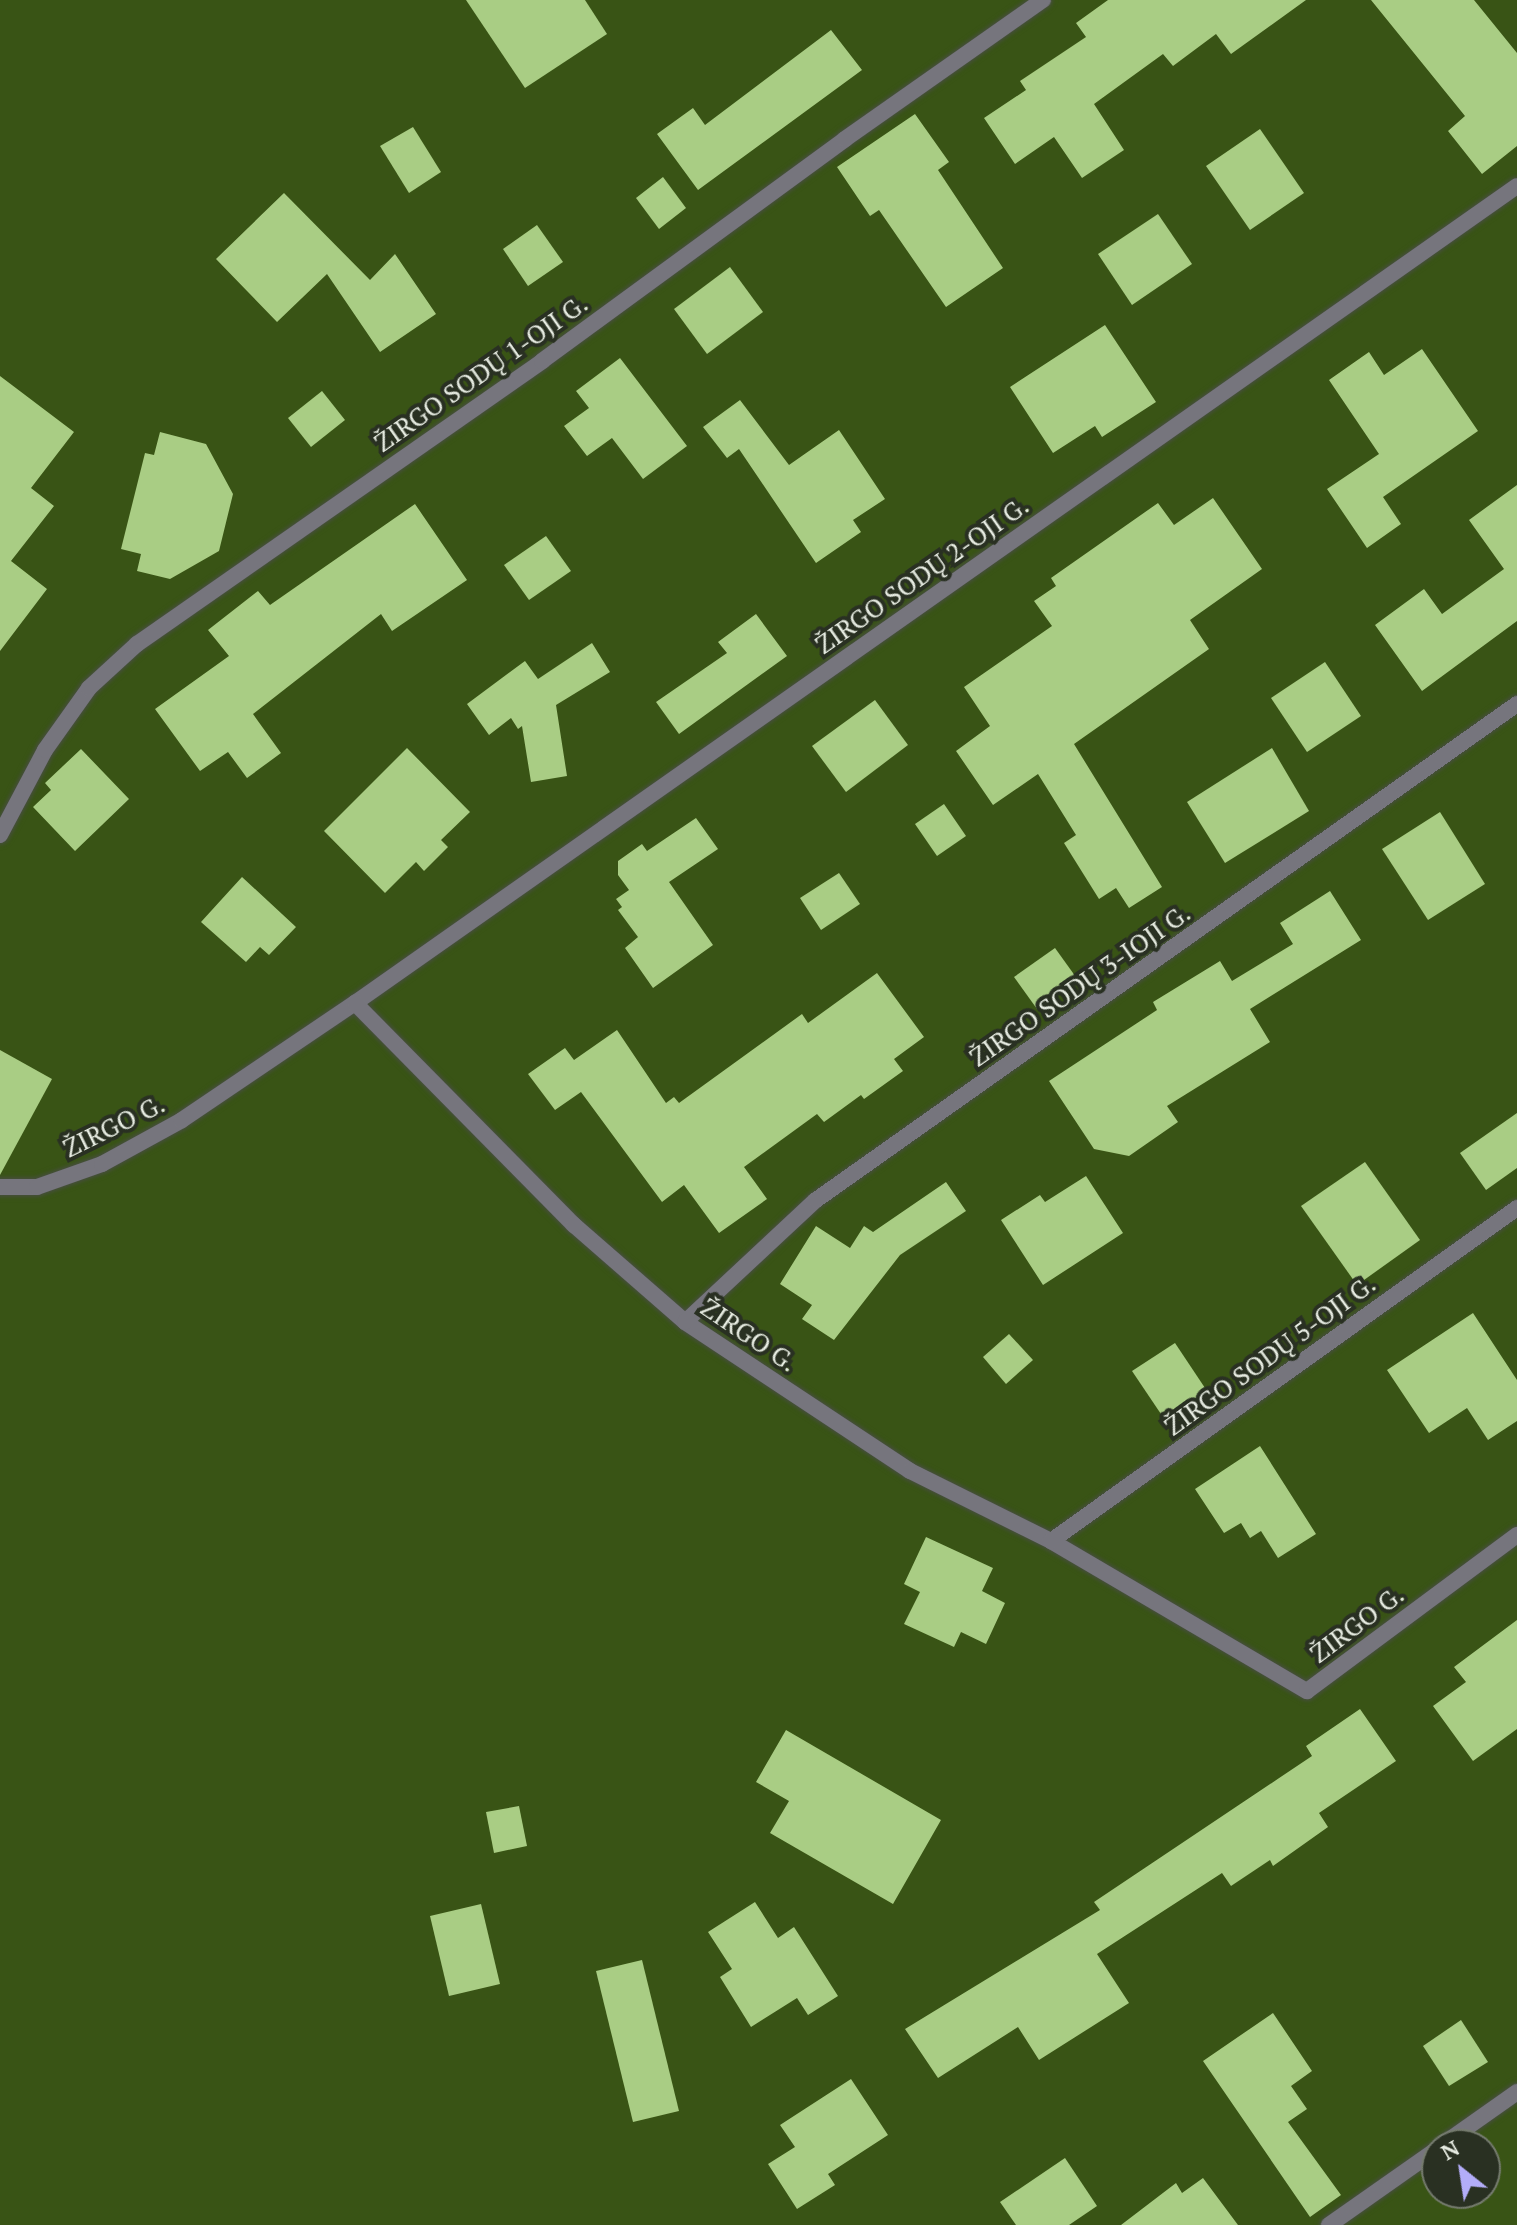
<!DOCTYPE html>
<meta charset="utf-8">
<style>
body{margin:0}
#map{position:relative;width:1517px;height:2225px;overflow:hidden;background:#293022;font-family:"PT Serif",serif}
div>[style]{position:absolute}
.green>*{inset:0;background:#395415}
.building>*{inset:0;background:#a9cd84}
.roads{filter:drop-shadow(0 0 2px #474e41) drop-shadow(0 0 2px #474e41)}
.street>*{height:16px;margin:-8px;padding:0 8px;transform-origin:8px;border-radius:8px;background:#76757d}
span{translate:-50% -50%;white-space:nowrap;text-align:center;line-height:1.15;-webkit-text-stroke:8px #293022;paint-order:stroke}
.street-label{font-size:26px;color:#e6ebe1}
.north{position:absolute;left:1421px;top:2129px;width:80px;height:80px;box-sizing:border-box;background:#293022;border:2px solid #757b6e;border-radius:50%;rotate:330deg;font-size:22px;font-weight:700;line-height:32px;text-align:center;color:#e6ebe1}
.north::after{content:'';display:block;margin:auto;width:28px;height:36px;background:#b3adf9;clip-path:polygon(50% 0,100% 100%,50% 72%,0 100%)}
</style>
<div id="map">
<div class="green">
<i style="clip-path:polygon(evenodd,0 0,1517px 0,1517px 2225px,0 2225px,0 0,1437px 2145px,1485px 2145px,1485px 2193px,1437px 2193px,1437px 2145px)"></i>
</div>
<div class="building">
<i style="clip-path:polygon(466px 0,585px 0,607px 34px,525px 88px)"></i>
<i style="clip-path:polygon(1108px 0,1306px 0,1231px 54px,1216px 34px,1173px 66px,1163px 54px,1094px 104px,1124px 150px,1082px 178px,1054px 137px,1015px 164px,984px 118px,1026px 90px,1020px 81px,1086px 37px,1076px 23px)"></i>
<i style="clip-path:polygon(1371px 0,1474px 0,1517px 53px,1517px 146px,1482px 174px,1448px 131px,1465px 116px)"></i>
<i style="clip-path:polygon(831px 30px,862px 70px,698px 190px,657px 134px,693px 108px,705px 125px)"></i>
<i style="clip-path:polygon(915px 114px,949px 162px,938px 170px,1003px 268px,946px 307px,879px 210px,870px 216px,837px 167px)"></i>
<i style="clip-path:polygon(413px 127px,441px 172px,409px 193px,380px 146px)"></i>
<i style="clip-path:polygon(1260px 129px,1304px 193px,1250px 230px,1206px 166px)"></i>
<i style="clip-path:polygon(663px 177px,686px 208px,659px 229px,636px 198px)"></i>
<i style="clip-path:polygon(284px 193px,370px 280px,395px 254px,436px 314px,380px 352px,327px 274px,277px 322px,216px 259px)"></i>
<i style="clip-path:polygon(1158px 214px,1192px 264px,1132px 305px,1098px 254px)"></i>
<i style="clip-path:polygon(537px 225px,563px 262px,528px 286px,503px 249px)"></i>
<i style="clip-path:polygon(730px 267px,763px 312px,707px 354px,674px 309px)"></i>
<i style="clip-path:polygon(1105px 325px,1156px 402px,1102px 437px,1095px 426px,1053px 453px,1010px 387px)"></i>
<i style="clip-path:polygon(1422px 349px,1478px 431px,1383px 497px,1401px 524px,1367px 548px,1327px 489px,1379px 454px,1329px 380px,1369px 352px,1384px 375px)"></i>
<i style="clip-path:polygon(620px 358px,687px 446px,643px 479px,612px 438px,587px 456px,564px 426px,589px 408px,576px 391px)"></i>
<i style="clip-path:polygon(0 376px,74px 432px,31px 488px,54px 506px,11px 561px,47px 589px,0 651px)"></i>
<i style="clip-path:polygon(322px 391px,345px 420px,311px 447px,288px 418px)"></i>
<i style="clip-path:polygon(740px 400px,789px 465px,839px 430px,885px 499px,853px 520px,861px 532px,816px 563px,739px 449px,727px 458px,703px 427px)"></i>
<i style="clip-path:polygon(160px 432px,206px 444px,233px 494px,219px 551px,170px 579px,137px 571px,141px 554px,121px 549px,145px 453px,154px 455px)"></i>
<i style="clip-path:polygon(1517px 485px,1517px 621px,1422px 691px,1375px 625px,1424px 589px,1442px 614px,1504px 569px,1469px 520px)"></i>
<i style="clip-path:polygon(1213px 498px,1262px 569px,1190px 620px,1209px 649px,1074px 744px,1162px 887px,1129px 908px,1116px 888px,1099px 899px,1064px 843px,1076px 835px,1038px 774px,993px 805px,956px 751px,990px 726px,964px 687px,1052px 626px,1034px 601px,1056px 586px,1051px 578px,1158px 503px,1174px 525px)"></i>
<i style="clip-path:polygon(415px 504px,467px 580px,392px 631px,381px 614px,253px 714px,281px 753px,247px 778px,228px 752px,200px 771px,155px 709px,229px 656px,208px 630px,258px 591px,270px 605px)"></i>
<i style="clip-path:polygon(546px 536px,571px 571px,529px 600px,504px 565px)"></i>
<i style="clip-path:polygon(756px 614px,787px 656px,679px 734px,656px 702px,727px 653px,718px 642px)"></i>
<i style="clip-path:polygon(592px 643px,610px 672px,556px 705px,567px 776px,531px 782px,522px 726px,518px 729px,511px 718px,489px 735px,467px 704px,525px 661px,538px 679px)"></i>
<i style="clip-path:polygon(1325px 662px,1361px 716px,1307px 752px,1271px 698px)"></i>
<i style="clip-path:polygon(875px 700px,908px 745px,846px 792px,812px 746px)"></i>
<i style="clip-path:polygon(407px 748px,470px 812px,441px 840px,448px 847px,424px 871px,416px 862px,385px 893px,324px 831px)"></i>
<i style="clip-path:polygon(1272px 748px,1309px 811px,1225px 863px,1187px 802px)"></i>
<i style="clip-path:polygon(81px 749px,129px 799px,75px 851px,33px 807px,51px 790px,45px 783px)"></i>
<i style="clip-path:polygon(944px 804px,966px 836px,937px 856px,915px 824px)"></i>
<i style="clip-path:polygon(1440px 812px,1485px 884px,1428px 920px,1382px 849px)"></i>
<i style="clip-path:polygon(696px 818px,718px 849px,669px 882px,713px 945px,653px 988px,625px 948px,638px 937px,618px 910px,622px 907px,616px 899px,629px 890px,618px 875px,618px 861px,642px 844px,647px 851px)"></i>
<i style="clip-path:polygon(839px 873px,860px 904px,821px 930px,800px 898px)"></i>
<i style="clip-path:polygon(242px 877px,296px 927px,269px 955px,260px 947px,246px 962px,201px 922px)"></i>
<i style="clip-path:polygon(1330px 891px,1361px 940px,1250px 1009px,1270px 1042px,1167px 1106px,1178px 1122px,1129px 1156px,1094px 1149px,1049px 1081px,1157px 1010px,1153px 1002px,1220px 961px,1232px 981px,1293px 944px,1280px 923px)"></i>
<i style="clip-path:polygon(1055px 948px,1078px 980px,1037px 1009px,1014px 977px)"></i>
<i style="clip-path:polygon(877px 973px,924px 1037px,894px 1059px,903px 1071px,864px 1099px,861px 1095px,824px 1122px,817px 1114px,744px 1167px,767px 1199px,719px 1233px,684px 1185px,662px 1202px,581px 1092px,555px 1110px,528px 1074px,565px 1048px,574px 1060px,617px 1030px,666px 1103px,674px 1097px,679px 1103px,802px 1014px,808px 1023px)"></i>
<i style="clip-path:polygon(0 1050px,52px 1079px,0 1175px)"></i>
<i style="clip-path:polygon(1517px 1113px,1517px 1168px,1486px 1190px,1460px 1153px)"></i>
<i style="clip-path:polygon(1365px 1162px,1420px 1240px,1357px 1285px,1301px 1206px)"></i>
<i style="clip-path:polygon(1086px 1176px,1123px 1233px,1043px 1285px,1001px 1220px,1040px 1195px,1045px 1202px)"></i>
<i style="clip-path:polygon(946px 1182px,966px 1211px,900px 1255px,834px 1340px,802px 1319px,812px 1305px,780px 1284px,816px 1226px,850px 1248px,864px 1226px,873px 1232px)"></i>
<i style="clip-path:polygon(1473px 1313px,1517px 1380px,1517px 1421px,1488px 1440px,1467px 1408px,1429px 1433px,1387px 1370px)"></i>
<i style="clip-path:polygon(1009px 1334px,1033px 1360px,1006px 1384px,983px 1357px)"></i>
<i style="clip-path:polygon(1175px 1343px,1209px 1394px,1167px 1423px,1132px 1371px)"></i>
<i style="clip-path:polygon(1260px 1446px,1316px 1534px,1278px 1558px,1261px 1531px,1250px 1538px,1241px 1523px,1224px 1533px,1195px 1489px)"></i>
<i style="clip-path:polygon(926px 1537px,993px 1568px,982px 1591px,1005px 1603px,986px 1644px,961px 1632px,954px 1647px,904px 1624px,920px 1592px,904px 1584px)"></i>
<i style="clip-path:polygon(1517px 1620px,1517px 1729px,1473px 1761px,1433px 1706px,1466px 1682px,1454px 1667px)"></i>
<i style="clip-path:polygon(1360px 1709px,1396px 1761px,1319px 1813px,1328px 1827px,1273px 1866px,1270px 1860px,1231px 1886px,1222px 1873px,1097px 1954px,1129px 2003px,1039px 2060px,1018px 2027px,938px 2078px,905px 2029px,1100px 1910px,1094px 1902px,1312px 1756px,1306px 1746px)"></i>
<i style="clip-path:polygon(786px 1730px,941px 1820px,893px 1904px,770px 1833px,789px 1801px,756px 1782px)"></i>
<i style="clip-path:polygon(519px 1806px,527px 1846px,494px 1853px,486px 1812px)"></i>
<i style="clip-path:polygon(755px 1902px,778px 1938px,794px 1927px,838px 1996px,808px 2015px,797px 1998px,751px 2027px,720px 1977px,732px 1969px,708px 1932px)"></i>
<i style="clip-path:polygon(481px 1904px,500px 1984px,449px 1996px,430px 1916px)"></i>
<i style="clip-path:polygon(642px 1960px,679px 2111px,633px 2122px,596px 1971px)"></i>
<i style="clip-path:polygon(1273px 2013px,1312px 2071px,1291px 2086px,1307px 2109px,1288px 2122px,1341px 2195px,1310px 2217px,1203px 2061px)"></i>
<i style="clip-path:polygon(1461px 2020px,1488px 2062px,1449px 2086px,1423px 2046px)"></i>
<i style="clip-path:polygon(851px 2079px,888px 2135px,828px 2174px,835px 2185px,797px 2209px,768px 2164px,795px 2147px,780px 2125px)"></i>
<i style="clip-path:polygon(1065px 2158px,1097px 2206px,1069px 2225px,1016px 2225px,1000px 2202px)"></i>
<i style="clip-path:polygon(1203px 2178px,1238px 2225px,1121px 2225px,1176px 2183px,1182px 2193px)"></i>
</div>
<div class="roads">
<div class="street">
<i style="left:0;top:835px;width:96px;rotate:-62.1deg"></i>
<i style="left:45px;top:750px;width:76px;rotate:-54.6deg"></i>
<i style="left:89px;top:688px;width:65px;rotate:-42.5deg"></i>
<i style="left:137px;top:644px;width:494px;rotate:-34.9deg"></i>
<i style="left:542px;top:361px;width:376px;rotate:-36.2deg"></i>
<i style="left:845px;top:139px;width:242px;rotate:-35.1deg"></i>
<i style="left:355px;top:1003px;width:1420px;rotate:-35.11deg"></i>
<i style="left:0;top:1187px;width:37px"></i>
<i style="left:37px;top:1187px;width:69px;rotate:-19.5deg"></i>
<i style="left:102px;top:1164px;width:91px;rotate:-28.8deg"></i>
<i style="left:182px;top:1120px;width:209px;rotate:-34.1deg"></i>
<i style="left:355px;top:1003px;width:312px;rotate:45.4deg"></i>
<i style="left:574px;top:1225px;width:147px;rotate:41.1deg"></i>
<i style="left:685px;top:1322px;width:270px;rotate:33.5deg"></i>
<i style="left:910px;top:1471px;width:157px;rotate:26.4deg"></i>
<i style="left:1051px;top:1541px;width:297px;rotate:30.4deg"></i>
<i style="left:1307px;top:1691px;width:262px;rotate:-36.6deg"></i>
<i style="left:685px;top:1322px;width:179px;rotate:-43deg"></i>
<i style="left:816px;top:1200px;width:859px;rotate:-35.28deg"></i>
<i style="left:1051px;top:1541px;width:573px;rotate:-35.55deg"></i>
<i style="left:1442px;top:2145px;width:92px;rotate:-35.2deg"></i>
<i style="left:1329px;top:2225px;width:132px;rotate:-35.1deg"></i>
</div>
</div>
<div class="street-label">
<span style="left:481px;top:373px;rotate:-35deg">ŽIRGO SODŲ 1-OJI G.</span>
<span style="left:922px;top:575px;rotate:-35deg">ŽIRGO SODŲ 2-OJI G.</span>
<span style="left:1080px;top:985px;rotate:-35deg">ŽIRGO SODŲ 3-IOJI G.</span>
<span style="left:114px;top:1126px;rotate:-26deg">ŽIRGO G.</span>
<span style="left:749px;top:1335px;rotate:34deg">ŽIRGO G.</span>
<span style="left:1270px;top:1355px;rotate:-36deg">ŽIRGO SODŲ 5-OJI G.</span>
<span style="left:1357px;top:1624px;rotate:-37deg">ŽIRGO G.</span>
</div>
<div class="north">N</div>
</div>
